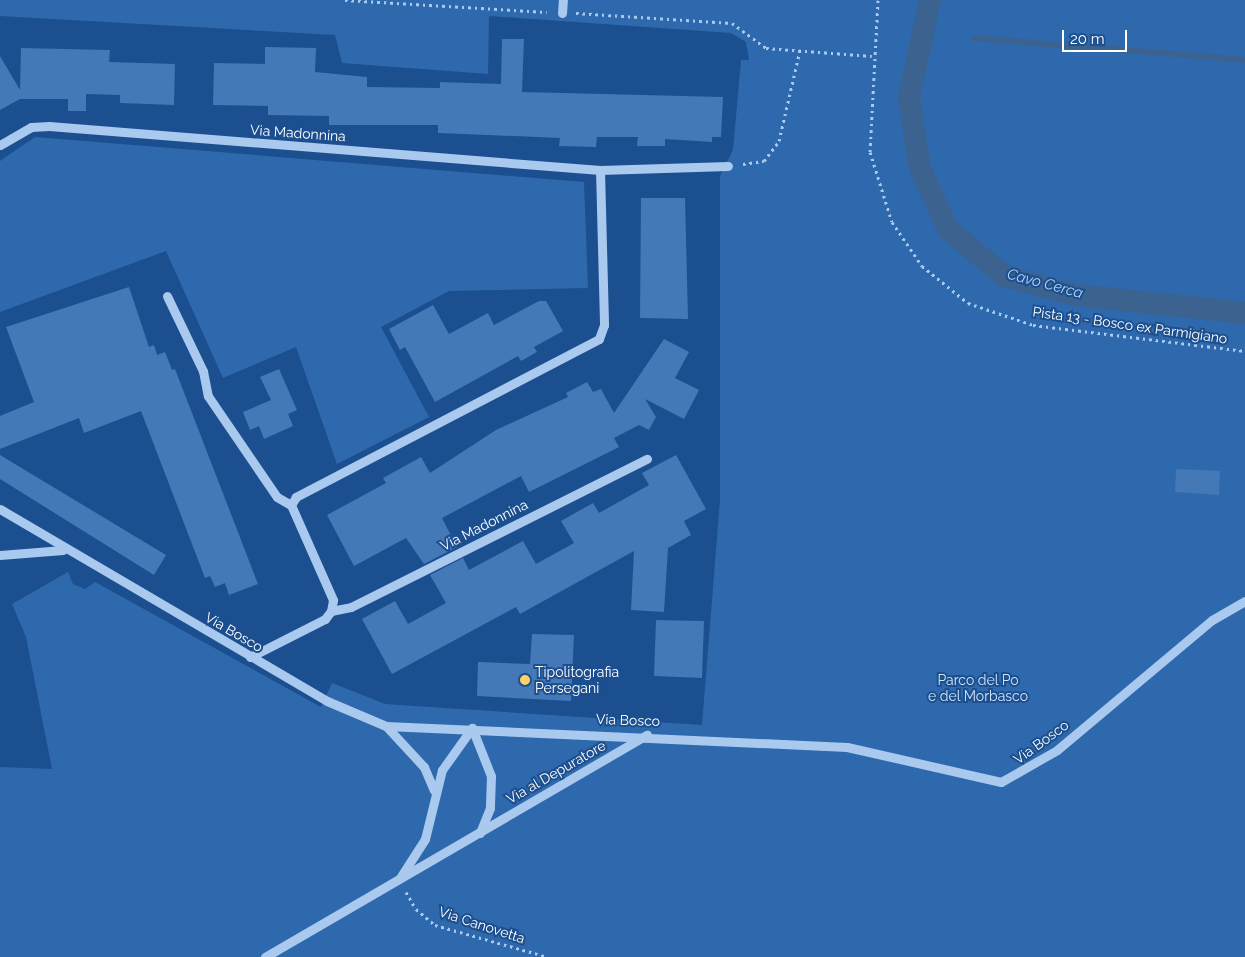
<!DOCTYPE html>
<style>
body{margin:0}
#map{position:relative;width:1245px;height:957px;overflow:hidden;background:#1b4f8f;font-family:Raleway,sans-serif}
div>[style]{position:absolute}
.green>*{inset:0;background:#2e69ad}
.stream>*{height:6px;margin:-3px;padding:0 3px;transform-origin:3px;border-radius:3px;background:#3c6290}
.canal>*{height:22px;margin:-11px;padding:0 11px;transform-origin:11px;border-radius:11px;background:#3c6290}
.building>*{inset:0;background:#4478b7}
.path>*{height:3px;margin-top:-1.5px;transform-origin:0;background:repeating-linear-gradient(90deg,#a9c9ee 0 2.5px,transparent 0 6.5px)}
.minor>*{height:9px;margin:-4.5px;padding:0 4.5px;transform-origin:4.5px;border-radius:4.5px;background:#a9c9ee}
.dots>*{width:14px;height:14px;translate:-50% -50%;box-sizing:border-box;border:2px solid #1b4f8f;border-radius:50%}
span{translate:-50% -50%;white-space:nowrap;text-align:center;line-height:1.15;-webkit-text-stroke:4px #1b4f8f;paint-order:stroke}
.street-label{font-size:14px;color:#fff}
.poi-label{font-size:14px;color:#fff}
.left{translate:0 -50%;text-align:left}
.park-label{font-size:14px;color:#cfe3fa}
.water-label{font-size:15px;color:#b5d3f5;font-style:italic}
.scale{position:absolute;left:1062px;top:30px;width:65px;height:22px;box-sizing:border-box;border:2px solid #fff;border-top:0;padding-left:6px;font-size:15px;line-height:18px;white-space:nowrap;color:#fff;-webkit-text-stroke:4px #1b4f8f;paint-order:stroke}
</style>
<div id="map">
<div class="green">
<i style="clip-path:polygon(0 0,1245px 0,1245px 957px,0 957px,0 767px,52px 769px,26px 637px,12px 604px,68px 572px,73px 584px,85px 589px,95px 582px,321px 707px,332px 683px,385px 704px,702px 725px,720px 500px,720px 176px,733px 150px,741px 60px,749px 60px,746px 42px,731px 33px,489px 16px,488px 74px,342px 63px,335px 35px,0 16px)"></i>
<i style="clip-path:polygon(35px 137px,584px 182px,588px 288px,449px 291px,381px 327px,429px 417px,337px 464px,296px 347px,223px 378px,166px 251px,0 312px,0 161px)"></i>
</div>
<div class="stream">
<i style="left:974px;top:38px;width:272px;rotate:4.6deg"></i>
</div>
<div class="canal">
<i style="left:930px;top:0;width:100px;rotate:102.1deg"></i>
<i style="left:909px;top:98px;width:71px;rotate:81.1deg"></i>
<i style="left:920px;top:168px;width:67px;rotate:65.3deg"></i>
<i style="left:948px;top:229px;width:73px;rotate:40deg"></i>
<i style="left:1004px;top:276px;width:74px;rotate:14.8deg"></i>
<i style="left:1076px;top:295px;width:170px;rotate:6.1deg"></i>
</div>
<div class="building">
<i style="clip-path:polygon(502px 39px,524px 39px,522px 92px,723px 97px,721px 137px,712px 137px,712px 142px,665px 139px,665px 146px,637px 146px,638px 137px,597px 137px,596px 147px,559px 146px,560px 138px,438px 133px,438px 125px,329px 125px,329px 116px,268px 115px,268px 106px,213px 105px,214px 63px,265px 64px,265px 47px,316px 48px,315px 72px,367px 77px,367px 87px,440px 88px,440px 82px,501px 84px)"></i>
<i style="clip-path:polygon(21px 48px,110px 50px,109px 62px,175px 64px,174px 105px,120px 103px,120px 95px,86px 94px,86px 111px,68px 111px,68px 99px,20px 99px,0 110px,0 56px,20px 90px)"></i>
<i style="clip-path:polygon(641px 198px,685px 198px,688px 319px,640px 318px)"></i>
<i style="clip-path:polygon(129px 287px,149px 347px,154px 345px,157px 355px,165px 352px,172px 370px,175px 369px,258px 584px,229px 595px,225px 583px,215px 587px,210px 576px,205px 578px,141px 411px,84px 433px,79px 418px,0 449px,0 416px,34px 402px,6px 327px)"></i>
<i style="clip-path:polygon(539px 301px,546px 301px,563px 331px,534px 347px,537px 352px,521px 361px,518px 356px,435px 402px,405px 347px,400px 350px,389px 329px,433px 305px,449px 334px,488px 313px,494px 325px)"></i>
<i style="clip-path:polygon(664px 339px,689px 352px,675px 378px,699px 390px,684px 419px,645px 399px,656px 417px,649px 430px,639px 425px,614px 438px,619px 447px,529px 492px,521px 476px,442px 518px,457px 547px,424px 564px,406px 538px,354px 566px,327px 515px,386px 483px,383px 478px,421px 457px,430px 473px,496px 430px,568px 397px,566px 393px,587px 382px,593px 392px,601px 389px,614px 413px)"></i>
<i style="clip-path:polygon(279px 369px,297px 410px,288px 414px,293px 426px,264px 439px,259px 426px,250px 430px,243px 412px,271px 400px,260px 377px)"></i>
<i style="clip-path:polygon(0 455px,166px 555px,154px 575px,0 479px)"></i>
<i style="clip-path:polygon(676px 455px,706px 509px,684px 521px,691px 535px,668px 548px,664px 612px,631px 610px,634px 551px,520px 614px,516px 607px,392px 674px,362px 619px,395px 601px,408px 624px,446px 603px,430px 575px,463px 558px,469px 570px,523px 541px,536px 564px,574px 543px,561px 521px,593px 503px,599px 513px,649px 485px,642px 473px)"></i>
<i style="clip-path:polygon(1176px 469px,1220px 471px,1219px 495px,1175px 492px)"></i>
<i style="clip-path:polygon(656px 620px,704px 621px,702px 678px,654px 676px)"></i>
<i style="clip-path:polygon(532px 634px,574px 635px,571px 701px,477px 696px,478px 662px,530px 664px)"></i>
</div>
<div class="path">
<i style="left:345px;top:0;width:202px;rotate:3.4deg"></i>
<i style="left:878px;top:0;width:152px;rotate:93deg"></i>
<i style="left:870px;top:152px;width:73px;rotate:72.6deg"></i>
<i style="left:892px;top:222px;width:53px;rotate:55.7deg"></i>
<i style="left:922px;top:266px;width:59px;rotate:38.8deg"></i>
<i style="left:968px;top:303px;width:69px;rotate:18.7deg"></i>
<i style="left:1033px;top:325px;width:214px;rotate:7deg"></i>
<i style="left:576px;top:13px;width:156px;rotate:3.7deg"></i>
<i style="left:732px;top:23px;width:42px;rotate:36.3deg"></i>
<i style="left:766px;top:48px;width:106px;rotate:4.3deg"></i>
<i style="left:743px;top:164px;width:21px;rotate:-8deg"></i>
<i style="left:764px;top:161px;width:25px;rotate:-53deg"></i>
<i style="left:779px;top:141px;width:93px;rotate:-77deg"></i>
<i style="left:406px;top:892px;width:20px;rotate:60deg"></i>
<i style="left:416px;top:909px;width:25px;rotate:40deg"></i>
<i style="left:435px;top:925px;width:117px;rotate:15.8deg"></i>
</div>
<div class="minor">
<i style="left:562px;top:13px;width:13px;rotate:-86deg"></i>
<i style="left:0;top:145px;width:36px;rotate:-30deg"></i>
<i style="left:31px;top:127px;width:18px;rotate:-3deg"></i>
<i style="left:49px;top:126px;width:553px;rotate:4.57deg"></i>
<i style="left:600px;top:170px;width:155px;rotate:88.5deg"></i>
<i style="left:604px;top:325px;width:15px;rotate:110deg"></i>
<i style="left:599px;top:339px;width:342px;rotate:152.5deg"></i>
<i style="left:296px;top:497px;width:9px;rotate:122deg"></i>
<i style="left:600px;top:170px;width:128px;rotate:-1.8deg"></i>
<i style="left:167px;top:296px;width:83px;rotate:64.4deg"></i>
<i style="left:203px;top:371px;width:25px;rotate:79deg"></i>
<i style="left:208px;top:396px;width:122px;rotate:55.7deg"></i>
<i style="left:277px;top:497px;width:16px;rotate:30deg"></i>
<i style="left:291px;top:505px;width:104px;rotate:66.1deg"></i>
<i style="left:333px;top:600px;width:11px;rotate:100deg"></i>
<i style="left:0;top:509px;width:379px;rotate:30.4deg"></i>
<i style="left:327px;top:701px;width:64px;rotate:23deg"></i>
<i style="left:386px;top:726px;width:461px;rotate:2.6deg"></i>
<i style="left:847px;top:747px;width:158px;rotate:12.8deg"></i>
<i style="left:1001px;top:782px;width:64px;rotate:-29.7deg"></i>
<i style="left:1057px;top:750px;width:202px;rotate:-40deg"></i>
<i style="left:1212px;top:620px;width:38px;rotate:-30deg"></i>
<i style="left:0;top:555px;width:63px;rotate:-4.5deg"></i>
<i style="left:250px;top:657px;width:84px;rotate:-26.9deg"></i>
<i style="left:325px;top:619px;width:10px;rotate:-53deg"></i>
<i style="left:331px;top:611px;width:20px;rotate:-11deg"></i>
<i style="left:351px;top:607px;width:331px;rotate:-26.6deg"></i>
<i style="left:386px;top:726px;width:56px;rotate:47.2deg"></i>
<i style="left:424px;top:767px;width:25px;rotate:67deg"></i>
<i style="left:472px;top:728px;width:52px;rotate:68.4deg"></i>
<i style="left:491px;top:776px;width:32px;rotate:92deg"></i>
<i style="left:490px;top:808px;width:27px;rotate:112deg"></i>
<i style="left:400px;top:878px;width:46px;rotate:-57.3deg"></i>
<i style="left:425px;top:839px;width:71px;rotate:-76.2deg"></i>
<i style="left:442px;top:770px;width:52px;rotate:-54.5deg"></i>
<i style="left:265px;top:957px;width:442px;rotate:-30.2deg"></i>
</div>
<div class="dots">
<i style="left:525px;top:680px;background:#ffd166"></i>
</div>
<div class="street-label">
<span style="left:298px;top:133px;rotate:4deg">Via Madonnina</span>
<span style="left:1130px;top:325px;rotate:8deg">Pista 13 - Bosco ex Parmigiano</span>
<span style="left:484px;top:525px;rotate:-27deg">Via Madonnina</span>
<span style="left:234px;top:632px;rotate:30deg">Via Bosco</span>
<span style="left:628px;top:720px;rotate:2deg">Via Bosco</span>
<span style="left:1041px;top:742px;rotate:-36deg">Via Bosco</span>
<span style="left:556px;top:772px;rotate:-30deg">Via al Depuratore</span>
<span style="left:482px;top:925px;rotate:18deg">Via Canovetta</span>
</div>
<div class="poi-label">
<span class="left" style="left:535px;top:680px">Tipolitografia<br>Persegani</span>
</div>
<div class="park-label">
<span style="left:978px;top:688px">Parco del Po<br>e del Morbasco</span>
</div>
<div class="water-label">
<span style="left:1045px;top:284px;rotate:15deg">Cavo Cerca</span>
</div>
<div class="scale">20 m</div>
</div>
